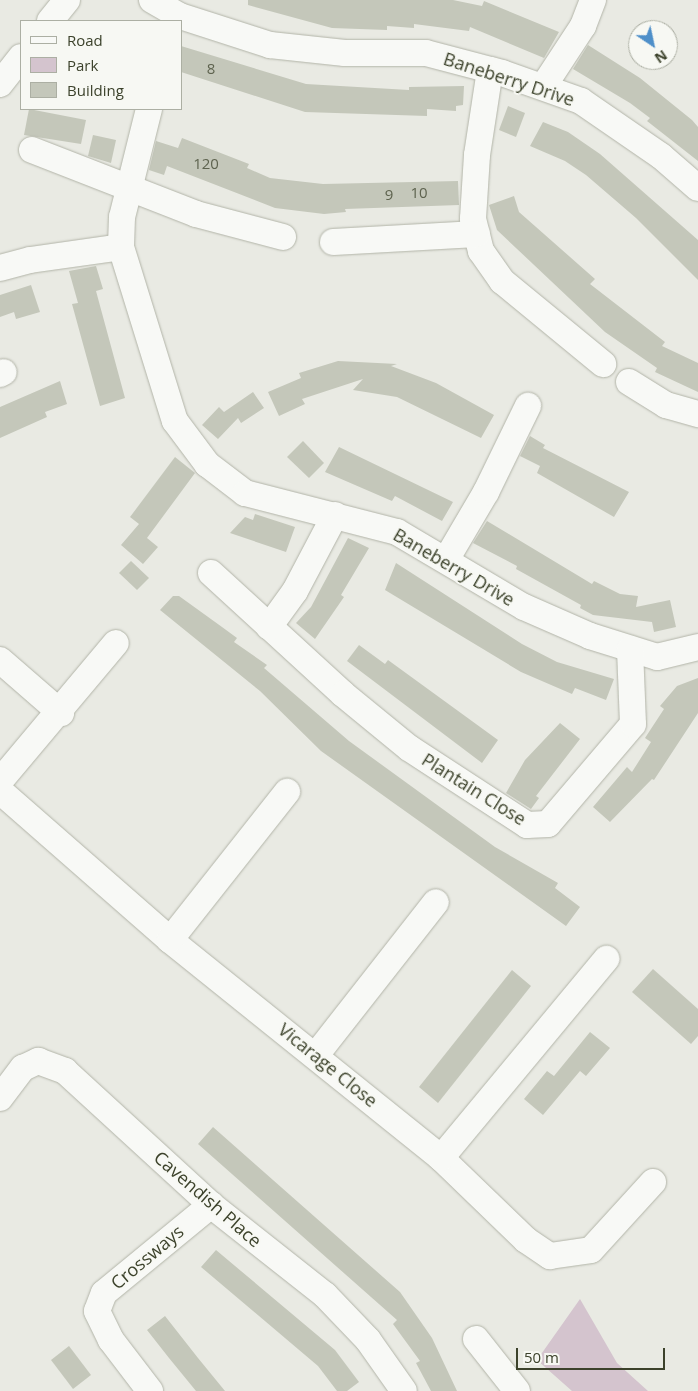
<!DOCTYPE html>
<style>
body{margin:0}
#map{position:relative;width:698px;height:1391px;overflow:hidden;background:#e9eae3;font-family:"Open Sans",sans-serif}
div>[style]{position:absolute}
.green>*{inset:0;background:#d4c4ce}
.building>*{inset:0;background:#c4c7ba}
.roads{filter:drop-shadow(0 0 1px #b2b4a8) drop-shadow(0 0 1px #b2b4a8)}
.minor>*{height:26px;margin:-13px;padding:0 13px;transform-origin:13px;border-radius:13px;background:#f8f9f6}
span{translate:-50% -50%;white-space:nowrap;text-align:center;line-height:1.15;-webkit-text-stroke:4px #f7f8f3;paint-order:stroke}
.number-label{font-size:15px;color:#5e634f}
.number-label span{-webkit-text-stroke-width:0}
.street-label{font-size:18px;color:#3c422b}
.legend{position:absolute;left:20px;top:20px;width:162px;height:90px;box-sizing:border-box;background:#f7f8f3;border:1px solid #acafa3;margin:0;padding:6px 9px;list-style:none;font-size:15px;color:#3c422b}
.legend li{display:flex;align-items:center;gap:10px;height:25px}
.legend b{width:25px;border:1px solid #acafa3}
.north{position:absolute;left:628px;top:20px;width:50px;height:50px;box-sizing:border-box;background:#f7f8f3;border:1px solid #acafa3;border-radius:50%;rotate:146deg;font-size:14px;font-weight:700;line-height:20px;text-align:center;color:#3c422b}
.north::after{content:'';display:block;margin:auto;width:18px;height:22px;background:#4e8fc9;clip-path:polygon(50% 0,100% 100%,50% 72%,0 100%)}
.scale{position:absolute;left:516px;top:1348px;width:149px;height:22px;box-sizing:border-box;border:2px solid #3c422b;border-top:0;padding-left:6px;font-size:15px;line-height:18px;white-space:nowrap;color:#3c422b;-webkit-text-stroke:4px #f7f8f3;paint-order:stroke}
</style>
<div id="map">
<div class="green">
<i style="clip-path:polygon(580px 1299px,617px 1363px,648px 1391px,572px 1391px,537px 1360px)"></i>
</div>
<div class="building">
<i style="clip-path:polygon(248px 0,453px 0,482px 6px,484px 1px,559px 32px,544px 58px,470px 27px,469px 31px,414px 24px,414px 28px,387px 26px,387px 30px,332px 28px,248px 5px)"></i>
<i style="clip-path:polygon(588px 45px,640px 78px,692px 120px,698px 127px,698px 161px,647px 121px,650px 118px,630px 103px,573px 69px)"></i>
<i style="clip-path:polygon(181px 46px,306px 84px,409px 90px,409px 87px,464px 86px,463px 105px,456px 106px,456px 111px,427px 109px,427px 116px,305px 112px,181px 72px)"></i>
<i style="clip-path:polygon(508px 106px,525px 113px,516px 137px,499px 130px)"></i>
<i style="clip-path:polygon(29px 109px,86px 120px,81px 144px,24px 135px)"></i>
<i style="clip-path:polygon(543px 122px,568px 132px,600px 154px,698px 240px,698px 280px,636px 218px,586px 175px,565px 161px,530px 146px)"></i>
<i style="clip-path:polygon(93px 135px,116px 140px,111px 163px,88px 156px)"></i>
<i style="clip-path:polygon(182px 138px,249px 164px,247px 168px,270px 178px,323px 184px,458px 181px,459px 205px,345px 209px,346px 212px,324px 214px,275px 208px,167px 166px,164px 175px,149px 170px,156px 141px,178px 148px)"></i>
<i style="clip-path:polygon(514px 196px,519px 212px,595px 279px,590px 284px,665px 342px,662px 346px,698px 363px,698px 392px,655px 372px,657px 368px,605px 332px,497px 230px,489px 205px)"></i>
<i style="clip-path:polygon(96px 266px,103px 289px,96px 291px,125px 398px,100px 406px,72px 304px,78px 303px,69px 271px)"></i>
<i style="clip-path:polygon(31px 285px,40px 312px,16px 319px,14px 312px,0 317px,0 295px)"></i>
<i style="clip-path:polygon(338px 361px,397px 364px,391px 366px,436px 383px,494px 415px,481px 438px,397px 397px,353px 390px,363px 379px,302px 399px,305px 404px,279px 416px,268px 392px,301px 378px,299px 373px)"></i>
<i style="clip-path:polygon(60px 381px,67px 404px,45px 412px,47px 417px,0 438px,0 407px)"></i>
<i style="clip-path:polygon(253px 392px,264px 408px,241px 423px,238px 418px,218px 439px,202px 425px,219px 407px,224px 412px)"></i>
<i style="clip-path:polygon(530px 436px,545px 445px,543px 448px,629px 492px,614px 517px,537px 473px,540px 466px,520px 456px)"></i>
<i style="clip-path:polygon(303px 441px,324px 463px,309px 478px,287px 457px)"></i>
<i style="clip-path:polygon(339px 447px,453px 502px,442px 521px,395px 496px,392px 501px,325px 472px)"></i>
<i style="clip-path:polygon(175px 457px,195px 473px,147px 538px,158px 547px,143px 564px,121px 545px,139px 524px,130px 517px)"></i>
<i style="clip-path:polygon(255px 514px,295px 527px,286px 552px,230px 533px,245px 517px,253px 520px)"></i>
<i style="clip-path:polygon(487px 521px,592px 584px,594px 581px,620px 594px,638px 596px,636px 607px,670px 600px,676px 627px,654px 632px,652px 622px,593px 615px,580px 608px,581px 605px,516px 569px,517px 566px,473px 543px)"></i>
<i style="clip-path:polygon(348px 538px,369px 548px,341px 595px,344px 597px,315px 639px,296px 623px,311px 607px)"></i>
<i style="clip-path:polygon(131px 561px,149px 578px,137px 590px,119px 573px)"></i>
<i style="clip-path:polygon(396px 563px,522px 644px,557px 662px,614px 679px,606px 700px,575px 688px,572px 694px,521px 672px,385px 590px)"></i>
<i style="clip-path:polygon(173px 596px,179px 596px,222px 627px,237px 638px,234px 642px,267px 665px,264px 668px,349px 741px,495px 847px,558px 883px,555px 888px,580px 907px,566px 926px,321px 751px,260px 691px,160px 610px)"></i>
<i style="clip-path:polygon(359px 645px,385px 664px,388px 660px,498px 740px,482px 763px,347px 661px)"></i>
<i style="clip-path:polygon(698px 678px,698px 713px,654px 780px,652px 779px,610px 822px,593px 807px,627px 767px,632px 772px,651px 742px,645px 738px,664px 709px,660px 706px,677px 686px)"></i>
<i style="clip-path:polygon(560px 723px,580px 739px,536px 796px,539px 798px,531px 809px,506px 793px,525px 760px)"></i>
<i style="clip-path:polygon(653px 969px,698px 1009px,698px 1036px,691px 1044px,632px 992px)"></i>
<i style="clip-path:polygon(512px 970px,531px 986px,438px 1103px,419px 1087px)"></i>
<i style="clip-path:polygon(590px 1032px,610px 1048px,586px 1076px,580px 1071px,543px 1115px,524px 1099px,547px 1071px,554px 1076px)"></i>
<i style="clip-path:polygon(213px 1127px,400px 1292px,432px 1338px,457px 1391px,431px 1391px,416px 1363px,420px 1361px,393px 1324px,397px 1320px,198px 1144px)"></i>
<i style="clip-path:polygon(216px 1250px,335px 1350px,359px 1382px,347px 1391px,337px 1391px,318px 1366px,201px 1267px)"></i>
<i style="clip-path:polygon(165px 1316px,198px 1358px,225px 1391px,196px 1391px,169px 1358px,147px 1330px)"></i>
<i style="clip-path:polygon(69px 1346px,91px 1375px,73px 1389px,51px 1360px)"></i>
</div>
<div class="roads">
<div class="minor">
<i style="left:152px;top:0;width:32px;rotate:30deg"></i>
<i style="left:180px;top:16px;width:95px;rotate:17.9deg"></i>
<i style="left:270px;top:45px;width:75px;rotate:6.1deg"></i>
<i style="left:345px;top:53px;width:81px"></i>
<i style="left:426px;top:53px;width:79px;rotate:14.7deg"></i>
<i style="left:502px;top:73px;width:84px;rotate:19.5deg"></i>
<i style="left:581px;top:101px;width:97px;rotate:34.5deg"></i>
<i style="left:661px;top:156px;width:49px;rotate:40.9deg"></i>
<i style="left:50px;top:21px;width:27px;rotate:-51deg"></i>
<i style="left:490px;top:70px;width:86px;rotate:98.7deg"></i>
<i style="left:477px;top:155px;width:64px;rotate:93.6deg"></i>
<i style="left:473px;top:219px;width:33px;rotate:76deg"></i>
<i style="left:481px;top:251px;width:37px;rotate:55deg"></i>
<i style="left:502px;top:281px;width:131px;rotate:39.4deg"></i>
<i style="left:0;top:84px;width:34px;rotate:-52deg"></i>
<i style="left:543px;top:87px;width:73px;rotate:-56.7deg"></i>
<i style="left:583px;top:26px;width:28px;rotate:-69deg"></i>
<i style="left:149px;top:109px;width:111px;rotate:104deg"></i>
<i style="left:122px;top:217px;width:30px;rotate:92deg"></i>
<i style="left:121px;top:247px;width:182px;rotate:72.8deg"></i>
<i style="left:175px;top:421px;width:54px;rotate:53.3deg"></i>
<i style="left:207px;top:464px;width:48px;rotate:37.3deg"></i>
<i style="left:245px;top:493px;width:157px;rotate:14.4deg"></i>
<i style="left:397px;top:532px;width:147px;rotate:30.6deg"></i>
<i style="left:524px;top:607px;width:72px;rotate:23.7deg"></i>
<i style="left:590px;top:636px;width:70px;rotate:17.4deg"></i>
<i style="left:657px;top:657px;width:42px;rotate:-13.7deg"></i>
<i style="left:32px;top:150px;width:176px;rotate:21.3deg"></i>
<i style="left:196px;top:214px;width:90px;rotate:14.8deg"></i>
<i style="left:333px;top:242px;width:144px;rotate:-3.2deg"></i>
<i style="left:0;top:268px;width:31px;rotate:-15deg"></i>
<i style="left:30px;top:260px;width:92px;rotate:-8.1deg"></i>
<i style="left:0;top:374px;width:4px;rotate:-27deg"></i>
<i style="left:629px;top:382px;width:44px;rotate:31.9deg"></i>
<i style="left:666px;top:405px;width:33px;rotate:16deg"></i>
<i style="left:446px;top:560px;width:79px;rotate:-59.5deg"></i>
<i style="left:486px;top:492px;width:96px;rotate:-64deg"></i>
<i style="left:211px;top:573px;width:179px;rotate:42.5deg"></i>
<i style="left:343px;top:694px;width:85px;rotate:39.3deg"></i>
<i style="left:409px;top:748px;width:141px;rotate:33.1deg"></i>
<i style="left:527px;top:825px;width:21px;rotate:-3deg"></i>
<i style="left:548px;top:824px;width:131px;rotate:-49.6deg"></i>
<i style="left:633px;top:724px;width:75px;rotate:-92.3deg"></i>
<i style="left:269px;top:627px;width:44px;rotate:-54.2deg"></i>
<i style="left:295px;top:591px;width:86px;rotate:-62.2deg"></i>
<i style="left:0;top:660px;width:81px;rotate:41deg"></i>
<i style="left:0;top:781px;width:180px;rotate:-50deg"></i>
<i style="left:0;top:791px;width:226px;rotate:41.2deg"></i>
<i style="left:170px;top:940px;width:348px;rotate:38.8deg"></i>
<i style="left:441px;top:1158px;width:118px;rotate:44deg"></i>
<i style="left:526px;top:1240px;width:29px;rotate:34deg"></i>
<i style="left:550px;top:1256px;width:41px;rotate:-8.3deg"></i>
<i style="left:591px;top:1250px;width:92px;rotate:-47.6deg"></i>
<i style="left:170px;top:940px;width:189px;rotate:-51.7deg"></i>
<i style="left:316px;top:1055px;width:194px;rotate:-51.9deg"></i>
<i style="left:0;top:1098px;width:38px;rotate:-53deg"></i>
<i style="left:23px;top:1068px;width:17px;rotate:-25deg"></i>
<i style="left:38px;top:1061px;width:29px;rotate:20deg"></i>
<i style="left:65px;top:1071px;width:198px;rotate:42.5deg"></i>
<i style="left:211px;top:1205px;width:145px;rotate:38.3deg"></i>
<i style="left:325px;top:1295px;width:62px;rotate:46.3deg"></i>
<i style="left:368px;top:1340px;width:62px;rotate:54.8deg"></i>
<i style="left:441px;top:1158px;width:259px;rotate:-50.3deg"></i>
<i style="left:476px;top:1339px;width:66px;rotate:51.7deg"></i>
<i style="left:150px;top:1391px;width:64px;rotate:-127.4deg"></i>
<i style="left:111px;top:1340px;width:32px;rotate:-116deg"></i>
<i style="left:97px;top:1311px;width:19px;rotate:-69deg"></i>
<i style="left:104px;top:1293px;width:139px;rotate:-39.4deg"></i>
</div>
</div>
<div class="number-label">
<span style="left:211px;top:69px">8</span>
<span style="left:206px;top:164px">120</span>
<span style="left:419px;top:193px">10</span>
<span style="left:389px;top:195px">9</span>
</div>
<div class="street-label">
<span style="left:509px;top:79px;rotate:18deg">Baneberry Drive</span>
<span style="left:454px;top:567px;rotate:30deg">Baneberry Drive</span>
<span style="left:474px;top:789px;rotate:32deg">Plantain Close</span>
<span style="left:328px;top:1065px;rotate:39deg">Vicarage Close</span>
<span style="left:208px;top:1199px;rotate:41deg">Cavendish Place</span>
<span style="left:147px;top:1257px;rotate:-40deg">Crossways</span>
</div>
<ul class="legend">
<li><b style="height:6px;background:#f8f9f6"></b>Road</li>
<li><b style="height:14px;background:#d4c4ce"></b>Park</li>
<li><b style="height:14px;background:#c4c7ba"></b>Building</li>
</ul>
<div class="north">N</div>
<div class="scale">50 m</div>
</div>
